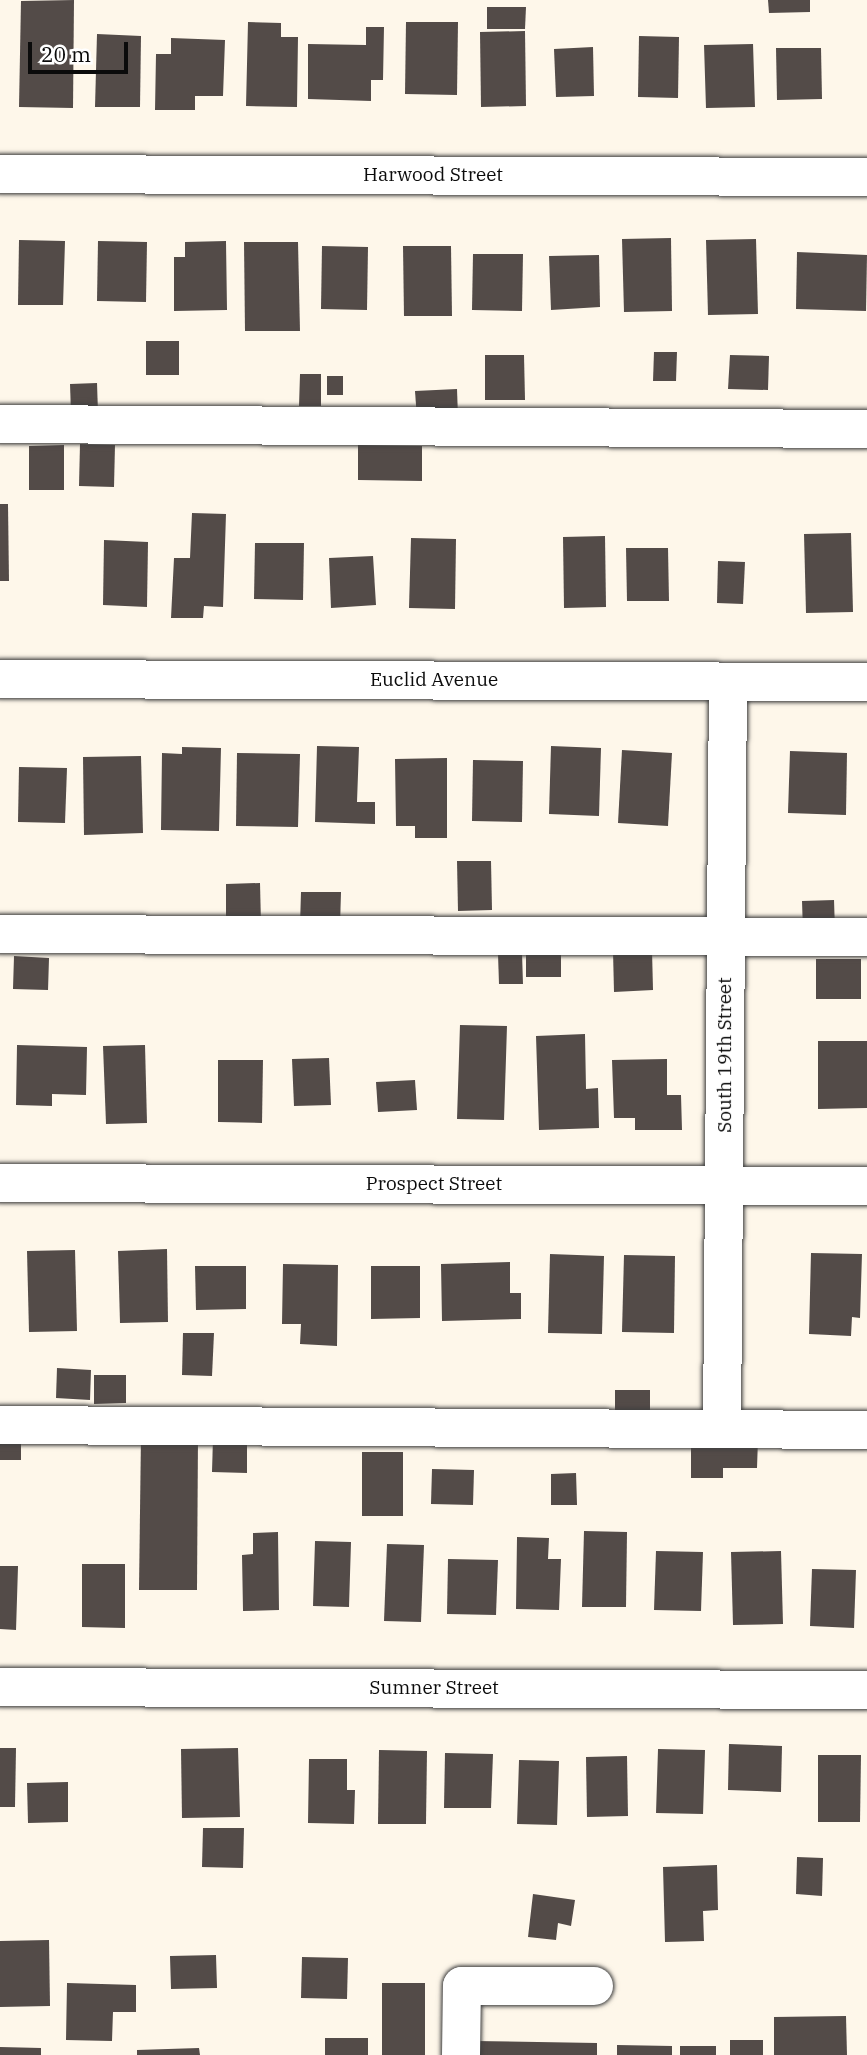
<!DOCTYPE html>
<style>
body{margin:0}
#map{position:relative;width:867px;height:2055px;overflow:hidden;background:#fef7ea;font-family:"IBM Plex Serif",serif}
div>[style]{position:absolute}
.building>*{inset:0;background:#534b48}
.roads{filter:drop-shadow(0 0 2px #3e3e3e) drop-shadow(0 0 2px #3e3e3e)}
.minor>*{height:38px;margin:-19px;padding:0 19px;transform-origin:19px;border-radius:19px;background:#fff}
span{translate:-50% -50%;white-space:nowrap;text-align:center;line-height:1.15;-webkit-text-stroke:7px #fff;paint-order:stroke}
.street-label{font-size:19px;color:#0b0b0b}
.scale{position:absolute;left:28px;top:42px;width:100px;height:32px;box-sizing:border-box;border:4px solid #0b0b0b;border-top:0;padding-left:9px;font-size:21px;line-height:24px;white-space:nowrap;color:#0b0b0b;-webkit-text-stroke:5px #fff;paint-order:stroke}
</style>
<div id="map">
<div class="building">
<i style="clip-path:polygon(74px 0,73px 108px,19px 107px,21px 1px)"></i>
<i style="clip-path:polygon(768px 0,810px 0,810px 12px,769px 13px)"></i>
<i style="clip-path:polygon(487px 7px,526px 7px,525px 29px,487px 29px)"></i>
<i style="clip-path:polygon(248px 22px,281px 23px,281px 37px,298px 37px,297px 107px,246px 106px)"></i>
<i style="clip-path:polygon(406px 22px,458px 22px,457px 95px,405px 94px)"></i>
<i style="clip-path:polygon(366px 27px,384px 27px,383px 80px,371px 80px,371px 101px,308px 99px,308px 44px,366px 45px)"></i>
<i style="clip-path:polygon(525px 31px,526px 106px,481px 107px,480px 32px)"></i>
<i style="clip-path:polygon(97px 34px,141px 36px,140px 107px,95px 107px)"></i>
<i style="clip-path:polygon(639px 36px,679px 37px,678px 98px,638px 97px)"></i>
<i style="clip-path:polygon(171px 38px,225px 40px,223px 96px,195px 96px,195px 110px,155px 110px,156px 54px,171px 54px)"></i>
<i style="clip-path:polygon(753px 44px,755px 107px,706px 108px,704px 45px)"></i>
<i style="clip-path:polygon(593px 47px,594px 96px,556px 97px,554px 49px)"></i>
<i style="clip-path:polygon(776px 48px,821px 48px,822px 99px,777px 100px)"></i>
<i style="clip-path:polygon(671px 238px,672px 311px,624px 312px,622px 239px)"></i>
<i style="clip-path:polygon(756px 239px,758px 314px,708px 315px,706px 240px)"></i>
<i style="clip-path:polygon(19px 240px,65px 241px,63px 305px,18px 305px)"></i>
<i style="clip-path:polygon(98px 241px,147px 242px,146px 302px,97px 301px)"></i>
<i style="clip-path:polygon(226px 241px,227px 310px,174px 311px,174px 257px,185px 257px,185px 242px)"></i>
<i style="clip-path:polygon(244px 242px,298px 242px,300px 331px,245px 331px)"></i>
<i style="clip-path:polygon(322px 246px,368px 247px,367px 310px,321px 309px)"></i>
<i style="clip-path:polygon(403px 246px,451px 246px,452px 316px,404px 316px)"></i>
<i style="clip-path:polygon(797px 252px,867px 255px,866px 311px,796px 309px)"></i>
<i style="clip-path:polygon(473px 254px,523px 254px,522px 311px,472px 310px)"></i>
<i style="clip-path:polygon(599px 255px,600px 307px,551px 310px,549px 256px)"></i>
<i style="clip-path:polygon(146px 341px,179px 341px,179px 375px,146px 375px)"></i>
<i style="clip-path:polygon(654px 352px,677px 352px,676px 381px,653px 381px)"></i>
<i style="clip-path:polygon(485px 355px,524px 355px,525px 400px,485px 400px)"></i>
<i style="clip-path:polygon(730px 355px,769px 356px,768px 390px,728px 389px)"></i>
<i style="clip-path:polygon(300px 374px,321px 374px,321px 406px,299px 406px)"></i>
<i style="clip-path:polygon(327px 376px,343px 376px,343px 395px,327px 395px)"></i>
<i style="clip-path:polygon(97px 383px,98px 413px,71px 413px,70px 384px)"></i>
<i style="clip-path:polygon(457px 389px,458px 417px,417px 419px,415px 391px)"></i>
<i style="clip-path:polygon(80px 444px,115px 445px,114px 487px,79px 486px)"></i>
<i style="clip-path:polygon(64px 445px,64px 490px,29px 490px,29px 446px)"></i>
<i style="clip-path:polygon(358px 445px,422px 446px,422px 481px,358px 480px)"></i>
<i style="clip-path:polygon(0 504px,8px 504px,9px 581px,0 581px)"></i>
<i style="clip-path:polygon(192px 513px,226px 514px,223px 607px,204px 606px,203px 618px,171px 618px,174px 558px,190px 558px)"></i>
<i style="clip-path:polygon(851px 533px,853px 612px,806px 613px,804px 534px)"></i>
<i style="clip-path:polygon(605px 536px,606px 607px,564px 608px,563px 537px)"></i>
<i style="clip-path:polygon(411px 538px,456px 539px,455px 609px,409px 608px)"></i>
<i style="clip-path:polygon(104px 540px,148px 542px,147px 607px,103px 605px)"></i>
<i style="clip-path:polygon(255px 543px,304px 543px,303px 600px,254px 599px)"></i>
<i style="clip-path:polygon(626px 548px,668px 548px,669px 601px,627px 601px)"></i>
<i style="clip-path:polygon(373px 556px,376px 605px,331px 608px,329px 558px)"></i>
<i style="clip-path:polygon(718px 561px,745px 562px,743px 604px,717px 603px)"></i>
<i style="clip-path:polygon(317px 746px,359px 747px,357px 802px,375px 802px,375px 824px,315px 822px)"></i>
<i style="clip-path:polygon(551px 746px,601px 748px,599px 816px,549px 814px)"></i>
<i style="clip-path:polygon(182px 747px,221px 748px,219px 831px,161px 830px,162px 753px,182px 754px)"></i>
<i style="clip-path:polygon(622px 750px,672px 753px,668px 826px,618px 823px)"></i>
<i style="clip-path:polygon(790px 751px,847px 753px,846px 815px,788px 813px)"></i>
<i style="clip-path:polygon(237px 753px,300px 754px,298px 827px,236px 826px)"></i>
<i style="clip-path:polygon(141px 756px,143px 833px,84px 835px,83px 757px)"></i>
<i style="clip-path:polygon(447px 758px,447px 838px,415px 838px,415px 826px,396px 826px,395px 759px)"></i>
<i style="clip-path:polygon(473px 760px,523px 761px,522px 822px,472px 821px)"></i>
<i style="clip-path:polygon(19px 767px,67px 768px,65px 823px,18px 822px)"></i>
<i style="clip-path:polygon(457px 861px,491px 861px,492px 910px,458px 911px)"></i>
<i style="clip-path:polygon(260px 883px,261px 924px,226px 924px,226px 884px)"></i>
<i style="clip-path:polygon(301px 892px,341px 892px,340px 926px,300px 925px)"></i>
<i style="clip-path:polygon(834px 900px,835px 930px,803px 931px,802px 901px)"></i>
<i style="clip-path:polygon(561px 950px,561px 977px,526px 977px,526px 951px)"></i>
<i style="clip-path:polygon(652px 950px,653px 990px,614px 992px,613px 951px)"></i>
<i style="clip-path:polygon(522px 953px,523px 984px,499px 984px,498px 954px)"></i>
<i style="clip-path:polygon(14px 956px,49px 958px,48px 990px,13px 989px)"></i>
<i style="clip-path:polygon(816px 959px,861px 959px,861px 999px,816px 999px)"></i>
<i style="clip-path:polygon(460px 1025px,507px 1026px,504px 1120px,457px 1119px)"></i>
<i style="clip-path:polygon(585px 1034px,586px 1089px,598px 1088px,599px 1128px,539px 1130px,536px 1036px)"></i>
<i style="clip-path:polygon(818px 1041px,867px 1041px,867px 1108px,818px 1109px)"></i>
<i style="clip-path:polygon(17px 1045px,87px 1047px,86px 1095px,52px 1094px,52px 1106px,16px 1105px)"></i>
<i style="clip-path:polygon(145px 1045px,147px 1123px,106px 1124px,103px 1046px)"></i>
<i style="clip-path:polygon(329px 1058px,331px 1105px,294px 1106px,292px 1059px)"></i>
<i style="clip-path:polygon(667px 1059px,667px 1095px,681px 1095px,682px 1130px,635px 1130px,635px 1118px,614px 1118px,612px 1060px)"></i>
<i style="clip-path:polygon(218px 1060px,263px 1060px,262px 1123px,218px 1122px)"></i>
<i style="clip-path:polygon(415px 1080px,417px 1110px,378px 1112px,376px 1082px)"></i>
<i style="clip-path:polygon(167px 1249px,168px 1322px,120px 1323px,118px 1251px)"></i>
<i style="clip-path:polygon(75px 1250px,77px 1331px,29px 1332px,27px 1251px)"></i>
<i style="clip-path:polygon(811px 1253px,862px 1254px,860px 1318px,852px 1317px,851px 1336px,809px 1334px)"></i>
<i style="clip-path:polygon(550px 1254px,604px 1256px,602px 1334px,548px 1333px)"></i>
<i style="clip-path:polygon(624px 1255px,675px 1256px,674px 1333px,622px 1332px)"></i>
<i style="clip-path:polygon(510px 1262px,510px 1293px,521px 1293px,521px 1319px,442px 1321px,441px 1264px)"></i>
<i style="clip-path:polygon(283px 1264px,338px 1265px,337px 1346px,300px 1344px,301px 1324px,282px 1324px)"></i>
<i style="clip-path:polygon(195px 1266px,246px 1266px,246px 1309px,196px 1310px)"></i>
<i style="clip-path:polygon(371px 1266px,420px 1266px,420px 1318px,371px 1319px)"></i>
<i style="clip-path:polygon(183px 1333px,214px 1333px,212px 1376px,182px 1375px)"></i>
<i style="clip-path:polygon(57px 1368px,91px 1370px,90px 1400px,56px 1398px)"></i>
<i style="clip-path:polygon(94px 1375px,126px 1375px,126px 1403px,94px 1404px)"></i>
<i style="clip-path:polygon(615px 1390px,650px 1390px,650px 1419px,615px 1420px)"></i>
<i style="clip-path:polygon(0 1435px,21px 1435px,21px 1460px,0 1460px)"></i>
<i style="clip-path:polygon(141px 1435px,198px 1436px,197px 1590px,139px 1590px)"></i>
<i style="clip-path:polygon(213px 1438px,247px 1439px,247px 1473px,212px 1472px)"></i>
<i style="clip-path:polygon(691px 1438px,758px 1439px,757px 1468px,723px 1468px,723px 1478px,691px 1478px)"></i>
<i style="clip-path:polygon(362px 1452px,403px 1452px,403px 1516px,362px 1516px)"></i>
<i style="clip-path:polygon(432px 1469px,474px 1470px,473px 1505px,431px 1504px)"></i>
<i style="clip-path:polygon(576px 1473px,577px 1505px,551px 1505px,551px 1474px)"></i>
<i style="clip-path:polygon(584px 1531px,627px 1532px,626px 1607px,582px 1607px)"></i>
<i style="clip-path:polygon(278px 1532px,279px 1610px,243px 1611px,242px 1555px,253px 1554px,253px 1533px)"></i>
<i style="clip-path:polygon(517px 1537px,549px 1538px,548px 1559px,561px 1559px,559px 1610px,516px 1609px)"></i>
<i style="clip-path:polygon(315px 1541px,351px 1542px,349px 1607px,313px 1606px)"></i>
<i style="clip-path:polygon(387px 1544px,424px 1545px,421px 1622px,384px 1621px)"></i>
<i style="clip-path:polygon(656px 1551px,703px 1552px,701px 1611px,654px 1610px)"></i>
<i style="clip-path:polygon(781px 1551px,783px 1624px,733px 1625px,731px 1552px)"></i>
<i style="clip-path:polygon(448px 1559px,498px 1560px,496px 1615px,447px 1614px)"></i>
<i style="clip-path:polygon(82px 1564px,125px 1564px,125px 1628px,82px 1627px)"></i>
<i style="clip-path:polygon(0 1566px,18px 1566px,16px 1630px,0 1629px)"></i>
<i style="clip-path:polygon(812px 1569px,856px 1570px,854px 1628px,810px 1626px)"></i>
<i style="clip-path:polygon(729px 1744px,782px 1746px,781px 1792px,728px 1790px)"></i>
<i style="clip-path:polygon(0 1748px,16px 1748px,15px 1807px,0 1807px)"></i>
<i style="clip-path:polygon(238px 1748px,240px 1817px,182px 1818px,181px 1749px)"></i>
<i style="clip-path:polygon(658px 1749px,705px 1750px,703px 1814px,656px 1813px)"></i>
<i style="clip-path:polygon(379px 1750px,427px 1751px,426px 1824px,378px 1824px)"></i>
<i style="clip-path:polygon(445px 1753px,493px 1754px,491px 1808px,444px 1808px)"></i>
<i style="clip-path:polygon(818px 1755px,861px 1755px,860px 1822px,818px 1822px)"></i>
<i style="clip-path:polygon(627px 1756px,628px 1816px,587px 1817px,586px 1757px)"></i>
<i style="clip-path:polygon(309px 1759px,347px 1759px,347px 1790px,355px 1790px,354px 1824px,308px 1823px)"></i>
<i style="clip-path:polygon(519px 1760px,559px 1761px,557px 1825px,517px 1824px)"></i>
<i style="clip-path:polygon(68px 1782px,68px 1822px,28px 1823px,27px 1783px)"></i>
<i style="clip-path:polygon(203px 1828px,244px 1828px,243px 1868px,202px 1867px)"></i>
<i style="clip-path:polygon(797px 1857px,823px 1858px,822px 1896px,796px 1894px)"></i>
<i style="clip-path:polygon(717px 1865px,718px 1910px,703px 1911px,704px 1941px,665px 1942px,663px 1867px)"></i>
<i style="clip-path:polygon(533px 1894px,575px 1900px,571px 1926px,558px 1923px,556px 1940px,528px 1937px)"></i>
<i style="clip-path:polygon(49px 1940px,50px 2006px,0 2007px,0 1941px)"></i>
<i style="clip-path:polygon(216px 1955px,217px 1988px,171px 1989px,170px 1956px)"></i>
<i style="clip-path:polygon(302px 1957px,348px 1958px,347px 1999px,301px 1998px)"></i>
<i style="clip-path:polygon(67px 1983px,136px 1985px,136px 2012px,113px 2012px,112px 2041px,66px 2040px)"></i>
<i style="clip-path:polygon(382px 1983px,425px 1983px,425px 2055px,382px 2055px)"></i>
<i style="clip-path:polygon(846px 2016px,847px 2055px,774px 2055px,774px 2017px)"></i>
<i style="clip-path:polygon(325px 2038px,368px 2038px,368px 2055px,325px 2055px)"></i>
<i style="clip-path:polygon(730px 2040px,763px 2040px,763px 2055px,730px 2055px)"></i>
<i style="clip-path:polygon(474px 2041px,597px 2043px,597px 2055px,473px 2055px)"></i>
<i style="clip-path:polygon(617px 2045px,672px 2046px,672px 2055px,617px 2055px)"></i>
<i style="clip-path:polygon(680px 2046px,716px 2046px,716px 2055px,680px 2055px)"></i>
<i style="clip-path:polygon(0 2047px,41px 2048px,41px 2055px,0 2055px)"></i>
<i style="clip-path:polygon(199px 2048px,200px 2055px,137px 2055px,137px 2050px)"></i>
</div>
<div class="roads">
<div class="minor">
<i style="left:0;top:174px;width:867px;rotate:0.2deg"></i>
<i style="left:0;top:424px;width:867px;rotate:0.33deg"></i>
<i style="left:0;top:679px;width:867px;rotate:0.2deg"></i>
<i style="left:0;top:934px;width:867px;rotate:0.2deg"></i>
<i style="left:0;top:1183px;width:867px;rotate:0.2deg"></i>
<i style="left:0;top:1425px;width:867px;rotate:0.33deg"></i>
<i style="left:722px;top:1428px;width:746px;rotate:-89.54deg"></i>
<i style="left:0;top:1687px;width:867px;rotate:0.2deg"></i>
<i style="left:461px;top:2055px;width:69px;rotate:-89.2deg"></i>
<i style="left:462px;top:1986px;width:132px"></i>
</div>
</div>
<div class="street-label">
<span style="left:433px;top:175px">Harwood Street</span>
<span style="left:434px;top:680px">Euclid Avenue</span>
<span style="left:725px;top:1055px;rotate:-90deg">South 19th Street</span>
<span style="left:434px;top:1184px">Prospect Street</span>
<span style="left:434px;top:1688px">Sumner Street</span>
</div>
<div class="scale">20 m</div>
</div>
